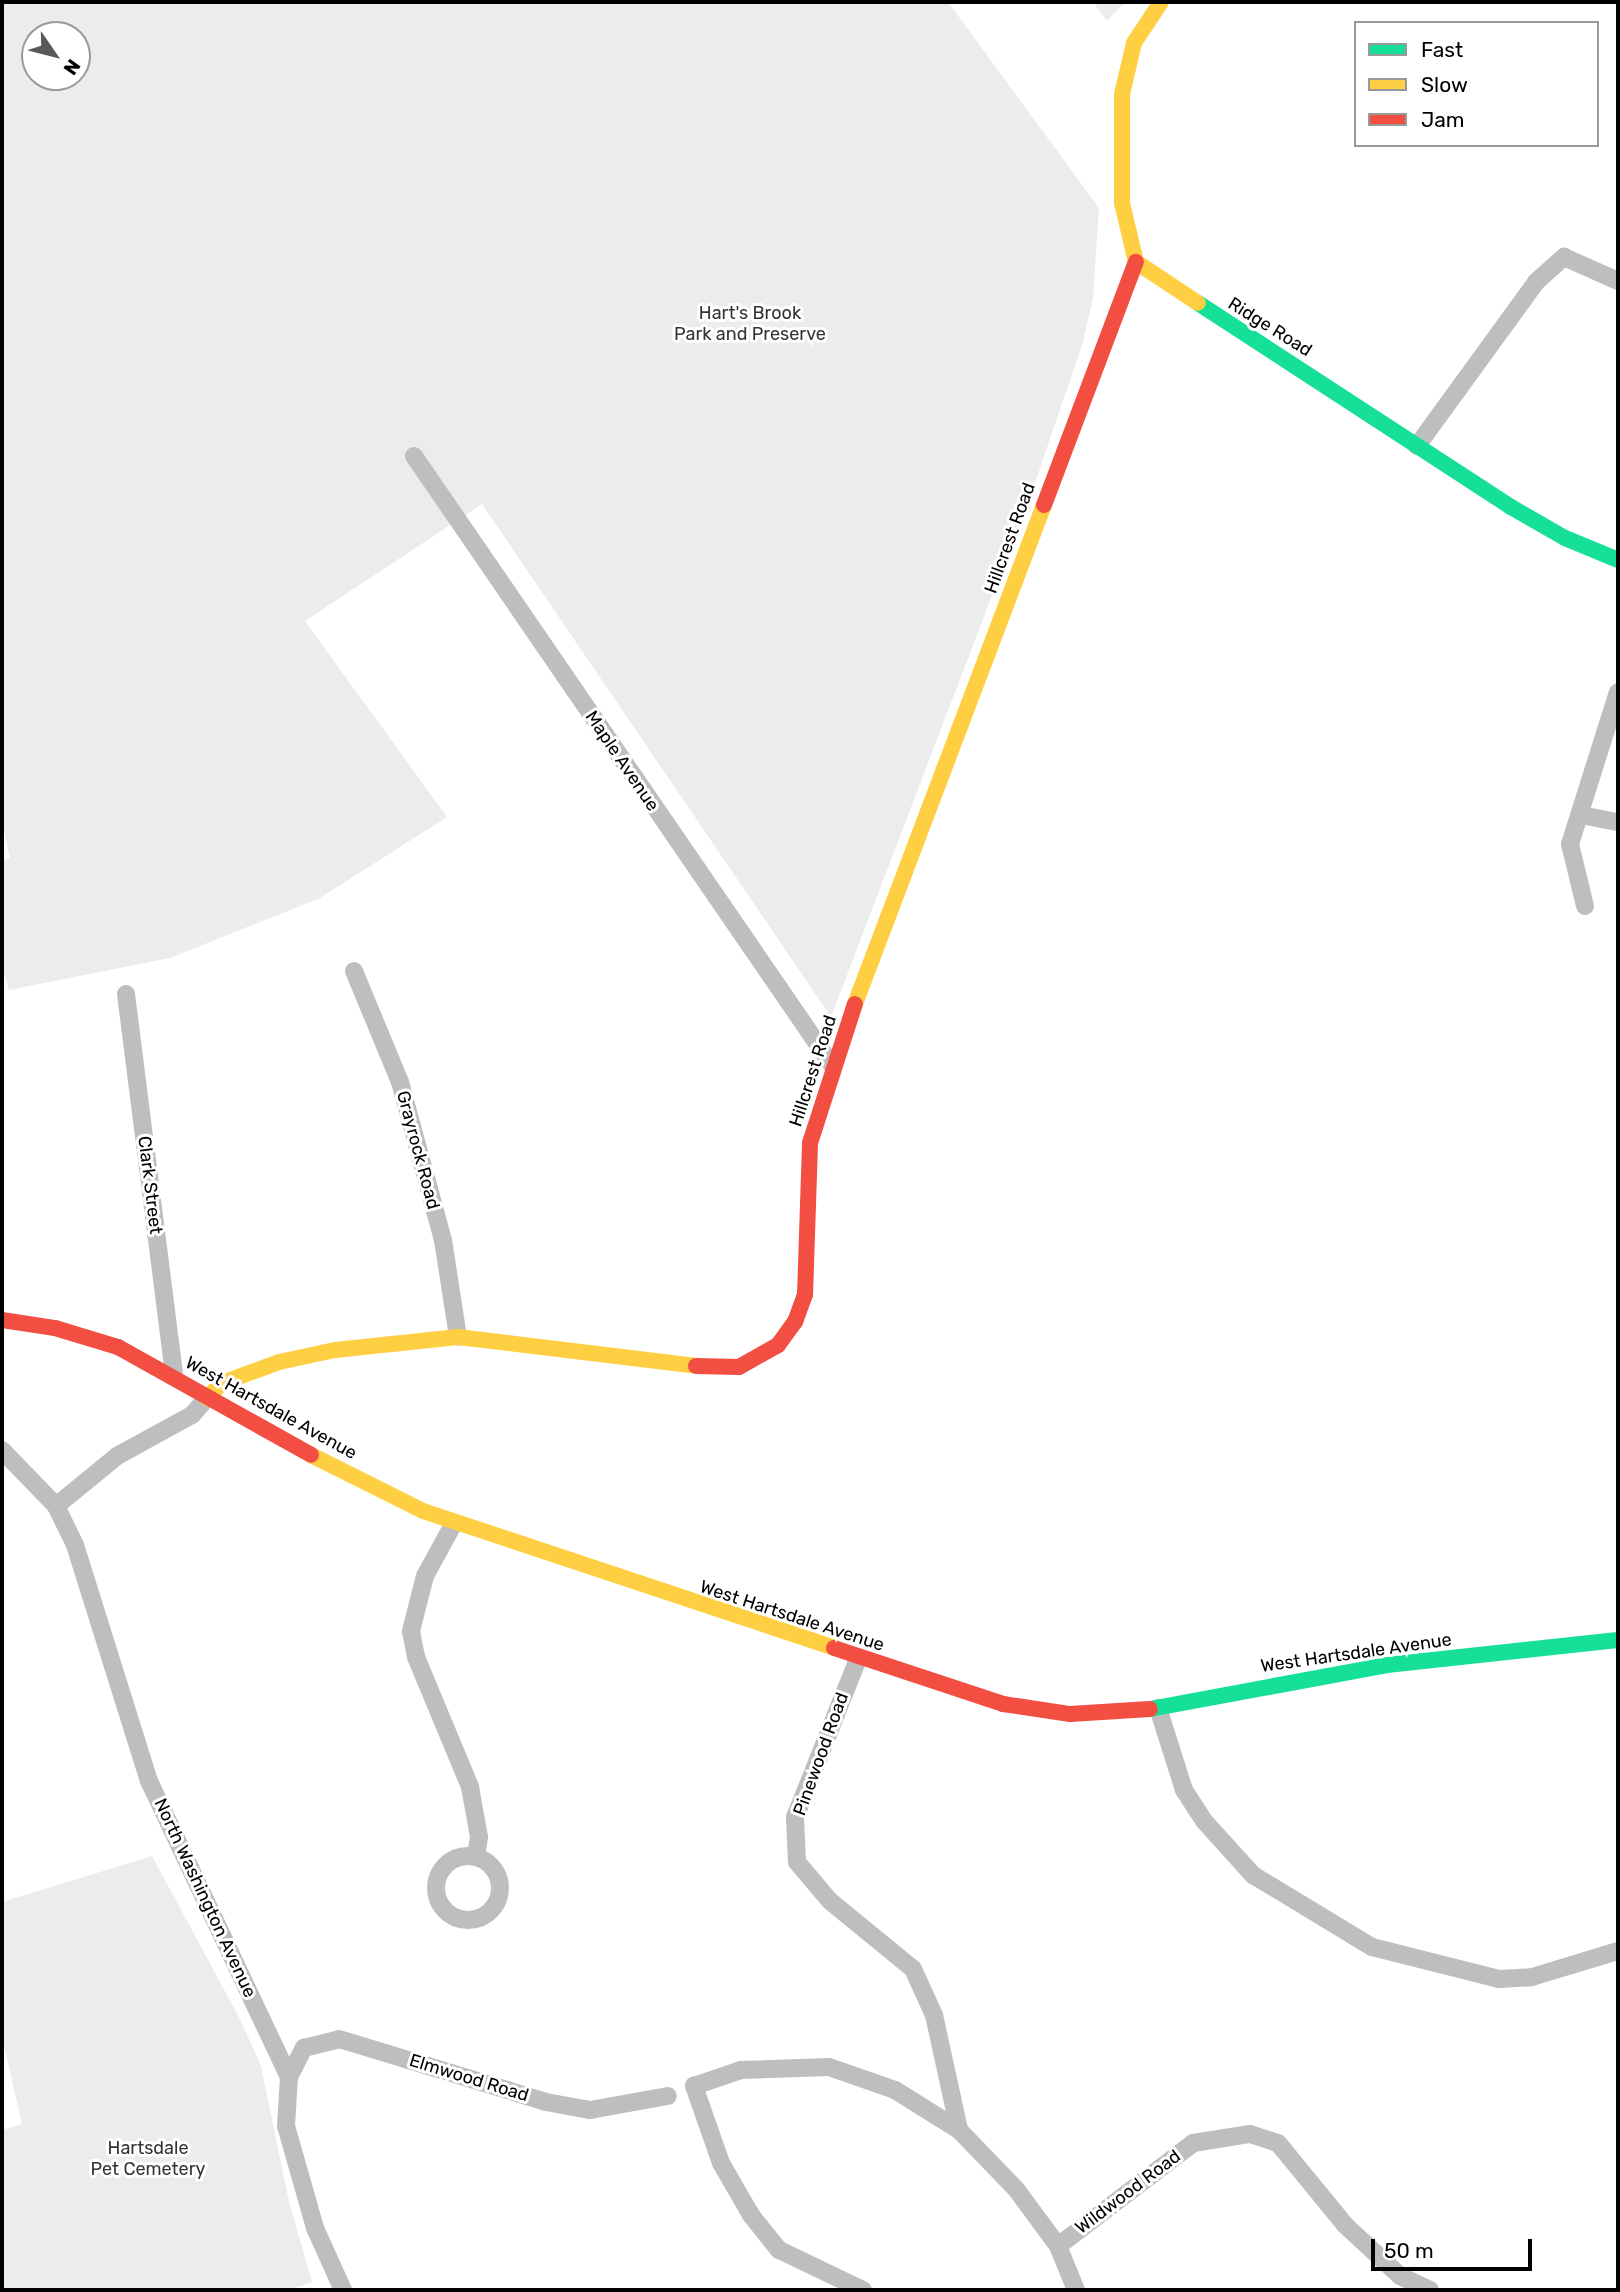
<!DOCTYPE html>
<style>
body{margin:0}
#map{position:relative;width:1620px;height:2292px;overflow:hidden;background:#fff;font-family:Rubik,sans-serif}
div>[style]{position:absolute}
.green>*{inset:0;background:#ececec}
.street>*{height:18px;margin:-9px;padding:0 9px;transform-origin:9px;border-radius:9px;background:#bebebe}
.street>.ring{margin:-9px;padding:0;box-sizing:content-box;background:none;border:18px solid #bebebe;border-radius:50%}
.fast>*{height:16px;margin:-8px;padding:0 8px;transform-origin:8px;border-radius:8px;background:#16e098}
.slow>*{height:16px;margin:-8px;padding:0 8px;transform-origin:8px;border-radius:8px;background:#ffcf43}
.jam>*{height:16px;margin:-8px;padding:0 8px;transform-origin:8px;border-radius:8px;background:#f24e42}
span{translate:-50% -50%;white-space:nowrap;text-align:center;line-height:1.15;-webkit-text-stroke:6px #fff;paint-order:stroke}
.park-label{font-size:18px;color:#333}
.street-label{font-size:18px;color:#000}
.frame{position:absolute;inset:0;border:4px solid #000;pointer-events:none}
.legend{position:absolute;left:1354px;top:21px;width:245px;height:126px;box-sizing:border-box;background:#fff;border:2px solid #999;margin:0;padding:9px 12px;list-style:none;font-size:21px;color:#000}
.legend li{display:flex;align-items:center;gap:14px;height:35px}
.legend b{width:35px;border:2px solid #999}
.north{position:absolute;left:21px;top:21px;width:70px;height:70px;box-sizing:border-box;background:#fff;border:2px solid #999;border-radius:50%;rotate:125deg;font-size:19px;font-weight:700;line-height:28px;text-align:center;color:#000}
.north::after{content:'';display:block;margin:auto;width:24px;height:32px;background:#595959;clip-path:polygon(50% 0,100% 100%,50% 72%,0 100%)}
.scale{position:absolute;left:1371px;top:2239px;width:161px;height:32px;box-sizing:border-box;border:4px solid #000;border-top:0;padding-left:9px;font-size:21px;line-height:24px;white-space:nowrap;color:#000;-webkit-text-stroke:5px #fff;paint-order:stroke}
</style>
<div id="map">
<div class="green">
<i style="clip-path:polygon(evenodd,2px 2px,948px 2px,1099px 208px,1093px 299px,1082px 345px,1035px 483px,831px 1017px,482px 504px,305px 621px,447px 817px,320px 898px,170px 958px,9px 990px,2px 966px,2px 861px,10px 858px,2px 823px,2px 2px,35px 35px,77px 35px,77px 77px,35px 77px,35px 35px)"></i>
<i style="clip-path:polygon(1093px 2px,1125px 2px,1107px 21px)"></i>
<i style="clip-path:polygon(152px 1856px,240px 2019px,261px 2066px,289px 2202px,312px 2282px,290px 2290px,2px 2290px,2px 2130px,22px 2124px,2px 2037px,2px 1902px)"></i>
</div>
<div class="street">
<i style="left:1417px;top:446px;width:203px;rotate:-54deg"></i>
<i style="left:1536px;top:282px;width:38px;rotate:-42deg"></i>
<i style="left:1564px;top:257px;width:59px;rotate:24deg"></i>
<i style="left:414px;top:456px;width:739px;rotate:55.54deg"></i>
<i style="left:1581px;top:815px;width:38px;rotate:11deg"></i>
<i style="left:1585px;top:906px;width:64px;rotate:-103.6deg"></i>
<i style="left:1570px;top:844px;width:159px;rotate:-72.5deg"></i>
<i style="left:354px;top:971px;width:120px;rotate:67.5deg"></i>
<i style="left:400px;top:1082px;width:164px;rotate:74.8deg"></i>
<i style="left:443px;top:1240px;width:98px;rotate:81.2deg"></i>
<i style="left:126px;top:994px;width:385px;rotate:82.8deg"></i>
<i style="left:2px;top:1450px;width:78px;rotate:46deg"></i>
<i style="left:56px;top:1506px;width:43px;rotate:64deg"></i>
<i style="left:75px;top:1545px;width:247px;rotate:72.6deg"></i>
<i style="left:149px;top:1781px;width:327px;rotate:64.7deg"></i>
<i style="left:289px;top:2077px;width:49px;rotate:93.5deg"></i>
<i style="left:286px;top:2126px;width:106px;rotate:74.1deg"></i>
<i style="left:315px;top:2228px;width:68px;rotate:65.7deg"></i>
<i style="left:56px;top:1506px;width:79px;rotate:-39.3deg"></i>
<i style="left:117px;top:1456px;width:85px;rotate:-28.7deg"></i>
<i style="left:192px;top:1415px;width:23px;rotate:-49deg"></i>
<i style="left:454px;top:1523px;width:60px;rotate:118.7deg"></i>
<i style="left:425px;top:1576px;width:57px;rotate:104.3deg"></i>
<i style="left:411px;top:1631px;width:26px;rotate:79deg"></i>
<i style="left:416px;top:1657px;width:141px;rotate:67.4deg"></i>
<i style="left:470px;top:1787px;width:51px;rotate:79.8deg"></i>
<i style="left:479px;top:1837px;width:19px;rotate:99deg"></i>
<i style="left:858px;top:1659px;width:170px;rotate:111.7deg"></i>
<i style="left:795px;top:1817px;width:45px;rotate:87.5deg"></i>
<i style="left:797px;top:1862px;width:51px;rotate:49.8deg"></i>
<i style="left:830px;top:1901px;width:107px;rotate:39.3deg"></i>
<i style="left:913px;top:1969px;width:51px;rotate:65.5deg"></i>
<i style="left:934px;top:2015px;width:118px;rotate:77.7deg"></i>
<i style="left:1158px;top:1708px;width:86px;rotate:72.4deg"></i>
<i style="left:1184px;top:1790px;width:38px;rotate:57deg"></i>
<i style="left:1205px;top:1822px;width:72px;rotate:47.8deg"></i>
<i style="left:1253px;top:1875px;width:139px;rotate:31.2deg"></i>
<i style="left:1372px;top:1947px;width:131px;rotate:14.1deg"></i>
<i style="left:1499px;top:1979px;width:33px;rotate:-3deg"></i>
<i style="left:1532px;top:1977px;width:90px;rotate:-16.8deg"></i>
<i class="ring" style="left:436px;top:1856px;width:46px;height:46px"></i>
<i style="left:289px;top:2077px;width:33px;rotate:-63deg"></i>
<i style="left:304px;top:2048px;width:36px;rotate:-14deg"></i>
<i style="left:339px;top:2039px;width:216px;rotate:16.9deg"></i>
<i style="left:546px;top:2102px;width:45px;rotate:10.3deg"></i>
<i style="left:590px;top:2110px;width:79px;rotate:-10.2deg"></i>
<i style="left:1058px;top:2246px;width:170px;rotate:-37.3deg"></i>
<i style="left:1193px;top:2143px;width:58px;rotate:-9deg"></i>
<i style="left:1250px;top:2134px;width:29px;rotate:18deg"></i>
<i style="left:1278px;top:2143px;width:106px;rotate:50.7deg"></i>
<i style="left:1345px;top:2225px;width:75px;rotate:42.8deg"></i>
<i style="left:1400px;top:2276px;width:33px;rotate:25deg"></i>
<i style="left:863px;top:2290px;width:93px;rotate:-154.5deg"></i>
<i style="left:779px;top:2250px;width:45px;rotate:-128.7deg"></i>
<i style="left:751px;top:2215px;width:60px;rotate:-120deg"></i>
<i style="left:721px;top:2163px;width:82px;rotate:-109.3deg"></i>
<i style="left:694px;top:2086px;width:50px;rotate:-18.8deg"></i>
<i style="left:741px;top:2070px;width:88px;rotate:-2deg"></i>
<i style="left:829px;top:2067px;width:70px;rotate:19.2deg"></i>
<i style="left:895px;top:2090px;width:75px;rotate:32deg"></i>
<i style="left:959px;top:2130px;width:82px;rotate:46deg"></i>
<i style="left:1016px;top:2189px;width:71px;rotate:53.6deg"></i>
<i style="left:1058px;top:2246px;width:48px;rotate:67.8deg"></i>
</div>
<div class="fast">
<i style="left:1198px;top:303px;width:374px;rotate:33.1deg"></i>
<i style="left:1511px;top:507px;width:62px;rotate:29.9deg"></i>
<i style="left:1565px;top:538px;width:57px;rotate:22.5deg"></i>
<i style="left:1150px;top:1709px;width:241px;rotate:-10.5deg"></i>
<i style="left:1387px;top:1665px;width:232px;rotate:-6.2deg"></i>
</div>
<div class="slow">
<i style="left:1161px;top:2px;width:49px;rotate:123.4deg"></i>
<i style="left:1134px;top:43px;width:52px;rotate:103.2deg"></i>
<i style="left:1122px;top:94px;width:109px;rotate:90deg"></i>
<i style="left:1122px;top:203px;width:61px;rotate:76.7deg"></i>
<i style="left:1136px;top:262px;width:74px;rotate:33.5deg"></i>
<i style="left:855px;top:1004px;width:534px;rotate:-69.26deg"></i>
<i style="left:207px;top:1398px;width:21px;rotate:-45deg"></i>
<i style="left:222px;top:1383px;width:61px;rotate:-20.2deg"></i>
<i style="left:279px;top:1362px;width:57px;rotate:-12.1deg"></i>
<i style="left:335px;top:1350px;width:124px;rotate:-6deg"></i>
<i style="left:458px;top:1337px;width:240px;rotate:6.9deg"></i>
<i style="left:311px;top:1455px;width:125px;rotate:26.6deg"></i>
<i style="left:423px;top:1511px;width:433px;rotate:18.4deg"></i>
</div>
<div class="jam">
<i style="left:1044px;top:505px;width:260px;rotate:-69.3deg"></i>
<i style="left:2px;top:1320px;width:54px;rotate:8.6deg"></i>
<i style="left:55px;top:1328px;width:66px;rotate:16.8deg"></i>
<i style="left:118px;top:1347px;width:221px;rotate:29.2deg"></i>
<i style="left:696px;top:1366px;width:43px;rotate:1.3deg"></i>
<i style="left:739px;top:1367px;width:45px;rotate:-29.4deg"></i>
<i style="left:778px;top:1345px;width:29px;rotate:-54deg"></i>
<i style="left:795px;top:1322px;width:29px;rotate:-70deg"></i>
<i style="left:805px;top:1295px;width:152px;rotate:-88.1deg"></i>
<i style="left:810px;top:1143px;width:146px;rotate:-72.1deg"></i>
<i style="left:834px;top:1648px;width:178px;rotate:18.3deg"></i>
<i style="left:1003px;top:1704px;width:68px;rotate:8.5deg"></i>
<i style="left:1070px;top:1714px;width:80px;rotate:-3.6deg"></i>
</div>
<div class="park-label">
<span style="left:750px;top:324px">Hart's Brook<br>Park and Preserve</span>
<span style="left:148px;top:2159px">Hartsdale<br>Pet Cemetery</span>
</div>
<div class="street-label">
<span style="left:1270px;top:327px;rotate:32deg">Ridge Road</span>
<span style="left:1010px;top:538px;rotate:-70deg">Hillcrest Road</span>
<span style="left:622px;top:761px;rotate:56deg">Maple Avenue</span>
<span style="left:813px;top:1071px;rotate:-72deg">Hillcrest Road</span>
<span style="left:418px;top:1150px;rotate:75deg">Grayrock Road</span>
<span style="left:150px;top:1185px;rotate:83deg">Clark Street</span>
<span style="left:271px;top:1408px;rotate:29deg">West Hartsdale Avenue</span>
<span style="left:792px;top:1616px;rotate:18deg">West Hartsdale Avenue</span>
<span style="left:1356px;top:1653px;rotate:-8deg">West Hartsdale Avenue</span>
<span style="left:821px;top:1754px;rotate:-70deg">Pinewood Road</span>
<span style="left:205px;top:1898px;rotate:65deg">North Washington Avenue</span>
<span style="left:469px;top:2078px;rotate:17deg">Elmwood Road</span>
<span style="left:1128px;top:2192px;rotate:-37deg">Wildwood Road</span>
</div>
<div class="frame"></div>
<ul class="legend">
<li><b style="height:9px;background:#16e098"></b>Fast</li>
<li><b style="height:9px;background:#ffcf43"></b>Slow</li>
<li><b style="height:9px;background:#f24e42"></b>Jam</li>
</ul>
<div class="north">N</div>
<div class="scale">50 m</div>
</div>
